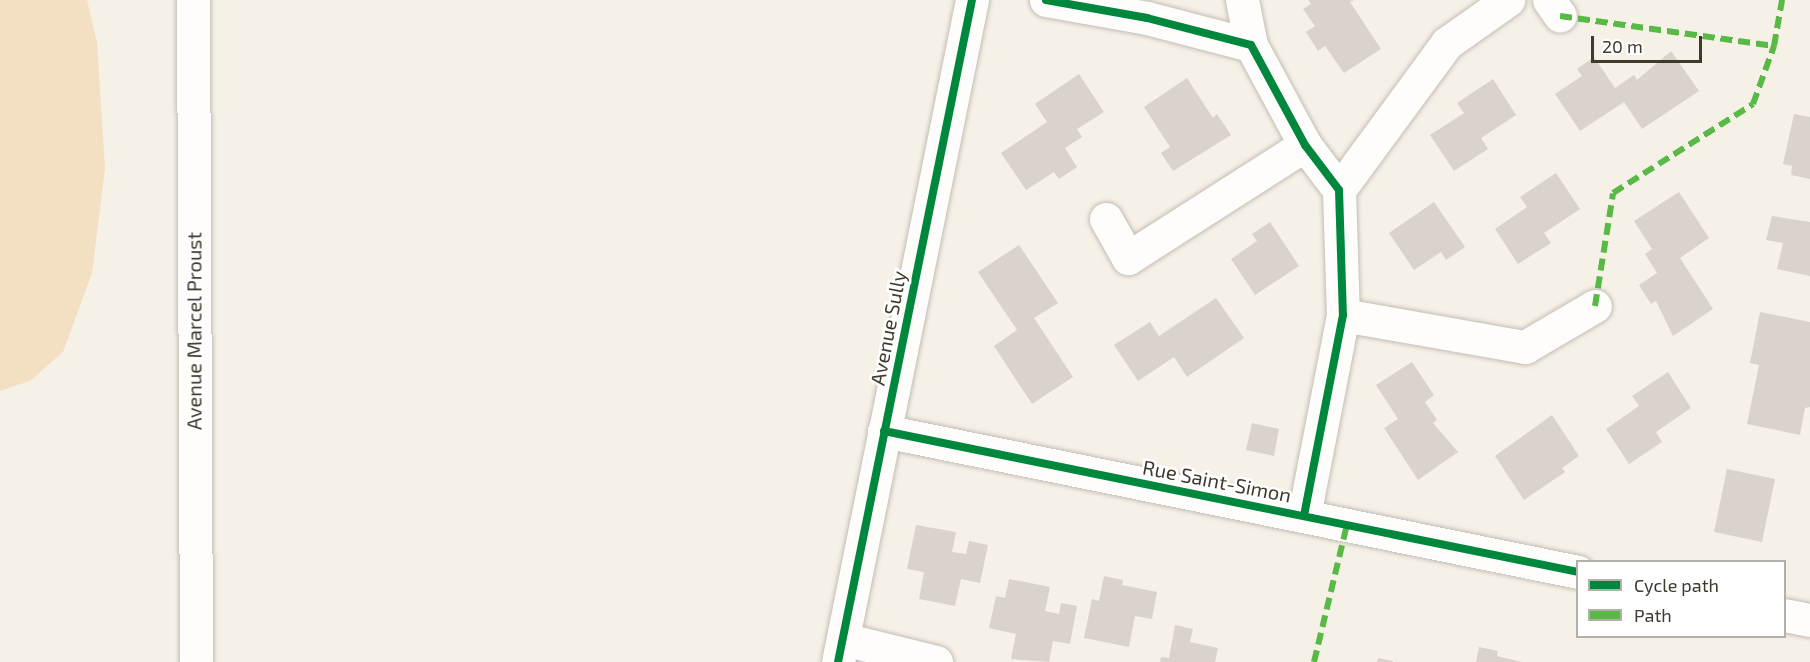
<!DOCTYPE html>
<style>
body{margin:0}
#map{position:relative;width:1810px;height:662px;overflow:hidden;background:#f6f1e7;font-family:"Exo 2",sans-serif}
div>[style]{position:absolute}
.green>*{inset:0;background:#f3dfc2}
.building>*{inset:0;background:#d9d3c9}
.roads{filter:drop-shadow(0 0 2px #c3bdb4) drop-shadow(0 0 2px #c3bdb4)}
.minor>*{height:33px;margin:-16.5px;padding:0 16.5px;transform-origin:16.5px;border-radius:16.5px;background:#fefdfb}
.quiet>*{height:6px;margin-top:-3px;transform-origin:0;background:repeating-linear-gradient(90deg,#58b947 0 12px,transparent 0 18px)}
.cycleway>*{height:8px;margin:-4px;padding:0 4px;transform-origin:4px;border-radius:4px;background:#00873e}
span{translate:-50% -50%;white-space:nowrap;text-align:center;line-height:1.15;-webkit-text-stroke:5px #fff;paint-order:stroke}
.street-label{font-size:20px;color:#40392e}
.legend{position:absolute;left:1576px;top:560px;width:210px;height:78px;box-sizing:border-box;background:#fff;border:2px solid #b3b0ab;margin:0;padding:8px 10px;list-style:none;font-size:18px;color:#40392e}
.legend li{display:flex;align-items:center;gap:12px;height:30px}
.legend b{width:30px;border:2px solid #b3b0ab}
.scale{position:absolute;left:1591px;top:36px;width:111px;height:27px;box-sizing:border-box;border:3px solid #40392e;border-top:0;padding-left:8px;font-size:18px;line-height:21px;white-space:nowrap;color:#40392e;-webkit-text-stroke:4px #fff;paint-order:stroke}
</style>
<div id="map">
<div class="green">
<i style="clip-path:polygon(0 0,87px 0,97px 43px,105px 168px,92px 273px,63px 352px,30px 381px,0 391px)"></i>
</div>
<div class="building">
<i style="clip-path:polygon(1308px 0,1354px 0,1350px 2px,1381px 49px,1344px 73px,1325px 46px,1318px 51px,1306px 32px,1315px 26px,1303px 9px,1311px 4px)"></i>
<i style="clip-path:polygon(1671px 51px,1699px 91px,1642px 129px,1624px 102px,1580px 131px,1555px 94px,1582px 76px,1577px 69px,1594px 57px,1615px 88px,1634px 75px,1637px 80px)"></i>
<i style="clip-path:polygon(1079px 74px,1104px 112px,1077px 129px,1082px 137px,1065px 148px,1077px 167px,1059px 179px,1054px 172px,1026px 190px,1001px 153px,1047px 122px,1035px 104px)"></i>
<i style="clip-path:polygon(1187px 78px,1213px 118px,1217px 114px,1231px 135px,1173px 171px,1161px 153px,1170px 147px,1144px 107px)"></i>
<i style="clip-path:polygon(1493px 79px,1516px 115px,1481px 138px,1488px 149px,1454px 171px,1430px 135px,1464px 113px,1457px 103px)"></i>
<i style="clip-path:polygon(1794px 114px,1810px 117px,1810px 179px,1791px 175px,1792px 166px,1783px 164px)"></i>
<i style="clip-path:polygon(1556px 173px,1580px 209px,1544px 233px,1551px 243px,1518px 264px,1495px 229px,1527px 207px,1520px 197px)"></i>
<i style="clip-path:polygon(1679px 192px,1709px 238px,1680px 258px,1713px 309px,1673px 336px,1656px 301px,1651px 304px,1639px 285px,1657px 273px,1645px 254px,1652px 249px,1634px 221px)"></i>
<i style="clip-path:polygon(1434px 202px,1465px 247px,1446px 260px,1441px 252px,1414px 270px,1389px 233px)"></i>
<i style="clip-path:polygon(1772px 216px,1810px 222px,1810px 276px,1777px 269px,1783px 243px,1766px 240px)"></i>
<i style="clip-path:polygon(1270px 222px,1299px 266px,1255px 295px,1231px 259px,1257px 241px,1252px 234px)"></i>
<i style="clip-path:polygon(1019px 245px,1058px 303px,1034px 318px,1073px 377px,1032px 404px,994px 346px,1017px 330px,978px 272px)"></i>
<i style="clip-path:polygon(1216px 298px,1244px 338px,1187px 377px,1174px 357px,1138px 381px,1114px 345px,1150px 322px,1159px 336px)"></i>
<i style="clip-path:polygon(1760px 312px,1810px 322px,1810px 407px,1805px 408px,1800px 435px,1747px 424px,1759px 365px,1750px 363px)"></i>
<i style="clip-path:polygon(1412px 362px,1434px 395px,1425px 402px,1437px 420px,1433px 423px,1458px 452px,1418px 480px,1384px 428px,1398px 419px,1376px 385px)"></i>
<i style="clip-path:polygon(1668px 372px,1691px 408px,1656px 432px,1662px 442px,1629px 464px,1606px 429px,1639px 406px,1632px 396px)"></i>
<i style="clip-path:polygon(1552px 415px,1579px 456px,1562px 468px,1565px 472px,1524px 500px,1495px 456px)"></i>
<i style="clip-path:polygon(1252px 423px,1279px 429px,1274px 456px,1246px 450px)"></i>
<i style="clip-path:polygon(1727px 469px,1775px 479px,1762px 542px,1714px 532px)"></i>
<i style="clip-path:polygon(916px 525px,956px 532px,952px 552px,966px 554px,969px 541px,988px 545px,980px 583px,961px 579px,955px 606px,919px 599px,924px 572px,907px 569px)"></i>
<i style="clip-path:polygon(1104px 576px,1123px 580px,1122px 585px,1157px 592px,1152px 619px,1135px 616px,1129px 647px,1084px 638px,1092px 599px,1099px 601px)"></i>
<i style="clip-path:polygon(1009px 579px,1050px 587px,1045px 611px,1059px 614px,1061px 603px,1077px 606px,1070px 644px,1053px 641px,1049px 662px,1011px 659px,1016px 634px,989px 628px,996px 596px,1005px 598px)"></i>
<i style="clip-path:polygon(1175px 625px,1193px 629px,1190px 642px,1218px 648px,1215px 662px,1160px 662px,1161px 657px,1169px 658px)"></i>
<i style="clip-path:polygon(1479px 647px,1498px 651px,1497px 656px,1522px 662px,1476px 662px)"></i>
<i style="clip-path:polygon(1378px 658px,1393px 661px,1393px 662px,1377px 662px)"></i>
</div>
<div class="roads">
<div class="minor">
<i style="left:193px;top:0;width:662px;rotate:89.74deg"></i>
<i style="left:1046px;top:0;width:103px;rotate:10.1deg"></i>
<i style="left:1147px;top:18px;width:107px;rotate:14.6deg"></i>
<i style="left:1251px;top:45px;width:114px;rotate:61.6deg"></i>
<i style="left:1305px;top:145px;width:56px;rotate:52.9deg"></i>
<i style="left:1339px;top:190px;width:125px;rotate:88.2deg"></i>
<i style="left:1343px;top:315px;width:204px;rotate:101deg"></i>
<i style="left:1242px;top:0;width:46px;rotate:78.7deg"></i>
<i style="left:1549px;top:0;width:19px;rotate:55deg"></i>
<i style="left:1339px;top:190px;width:182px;rotate:-53.7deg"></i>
<i style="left:1447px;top:43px;width:75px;rotate:-35.2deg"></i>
<i style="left:1106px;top:219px;width:45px;rotate:60.6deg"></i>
<i style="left:1128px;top:258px;width:210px;rotate:-32.6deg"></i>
<i style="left:1343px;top:315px;width:185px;rotate:10deg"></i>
<i style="left:1525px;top:347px;width:81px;rotate:-30.4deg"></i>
<i style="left:884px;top:431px;width:708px;rotate:11.48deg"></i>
<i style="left:1784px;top:615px;width:26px;rotate:11deg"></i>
<i style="left:843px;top:639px;width:96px;rotate:13.9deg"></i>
<i style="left:838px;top:662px;width:675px;rotate:-78.56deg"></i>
</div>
</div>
<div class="quiet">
<i style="left:1560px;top:16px;width:216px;rotate:8deg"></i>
<i style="left:1774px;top:46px;width:47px;rotate:-80.1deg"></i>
<i style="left:1595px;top:306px;width:114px;rotate:-80.9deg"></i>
<i style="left:1613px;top:193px;width:166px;rotate:-32.4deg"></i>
<i style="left:1753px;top:104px;width:62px;rotate:-70.1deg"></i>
<i style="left:1314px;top:662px;width:141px;rotate:-76.5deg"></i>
</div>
<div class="cycleway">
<i style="left:1046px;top:0;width:103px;rotate:10.1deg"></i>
<i style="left:1147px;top:18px;width:107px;rotate:14.6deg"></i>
<i style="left:1251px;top:45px;width:114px;rotate:61.6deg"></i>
<i style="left:1305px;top:145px;width:56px;rotate:52.9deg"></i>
<i style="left:1339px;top:190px;width:125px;rotate:88.2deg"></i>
<i style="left:1343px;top:315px;width:204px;rotate:101deg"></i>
<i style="left:884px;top:431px;width:708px;rotate:11.48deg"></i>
<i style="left:838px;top:662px;width:675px;rotate:-78.56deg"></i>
</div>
<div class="street-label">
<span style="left:888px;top:328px;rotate:-79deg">Avenue Sully</span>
<span style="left:194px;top:331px;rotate:-90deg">Avenue Marcel Proust</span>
<span style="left:1217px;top:481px;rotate:11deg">Rue Saint-Simon</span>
</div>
<ul class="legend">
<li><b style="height:8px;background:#00873e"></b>Cycle path</li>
<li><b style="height:8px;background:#58b947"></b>Path</li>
</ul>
<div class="scale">20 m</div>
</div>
